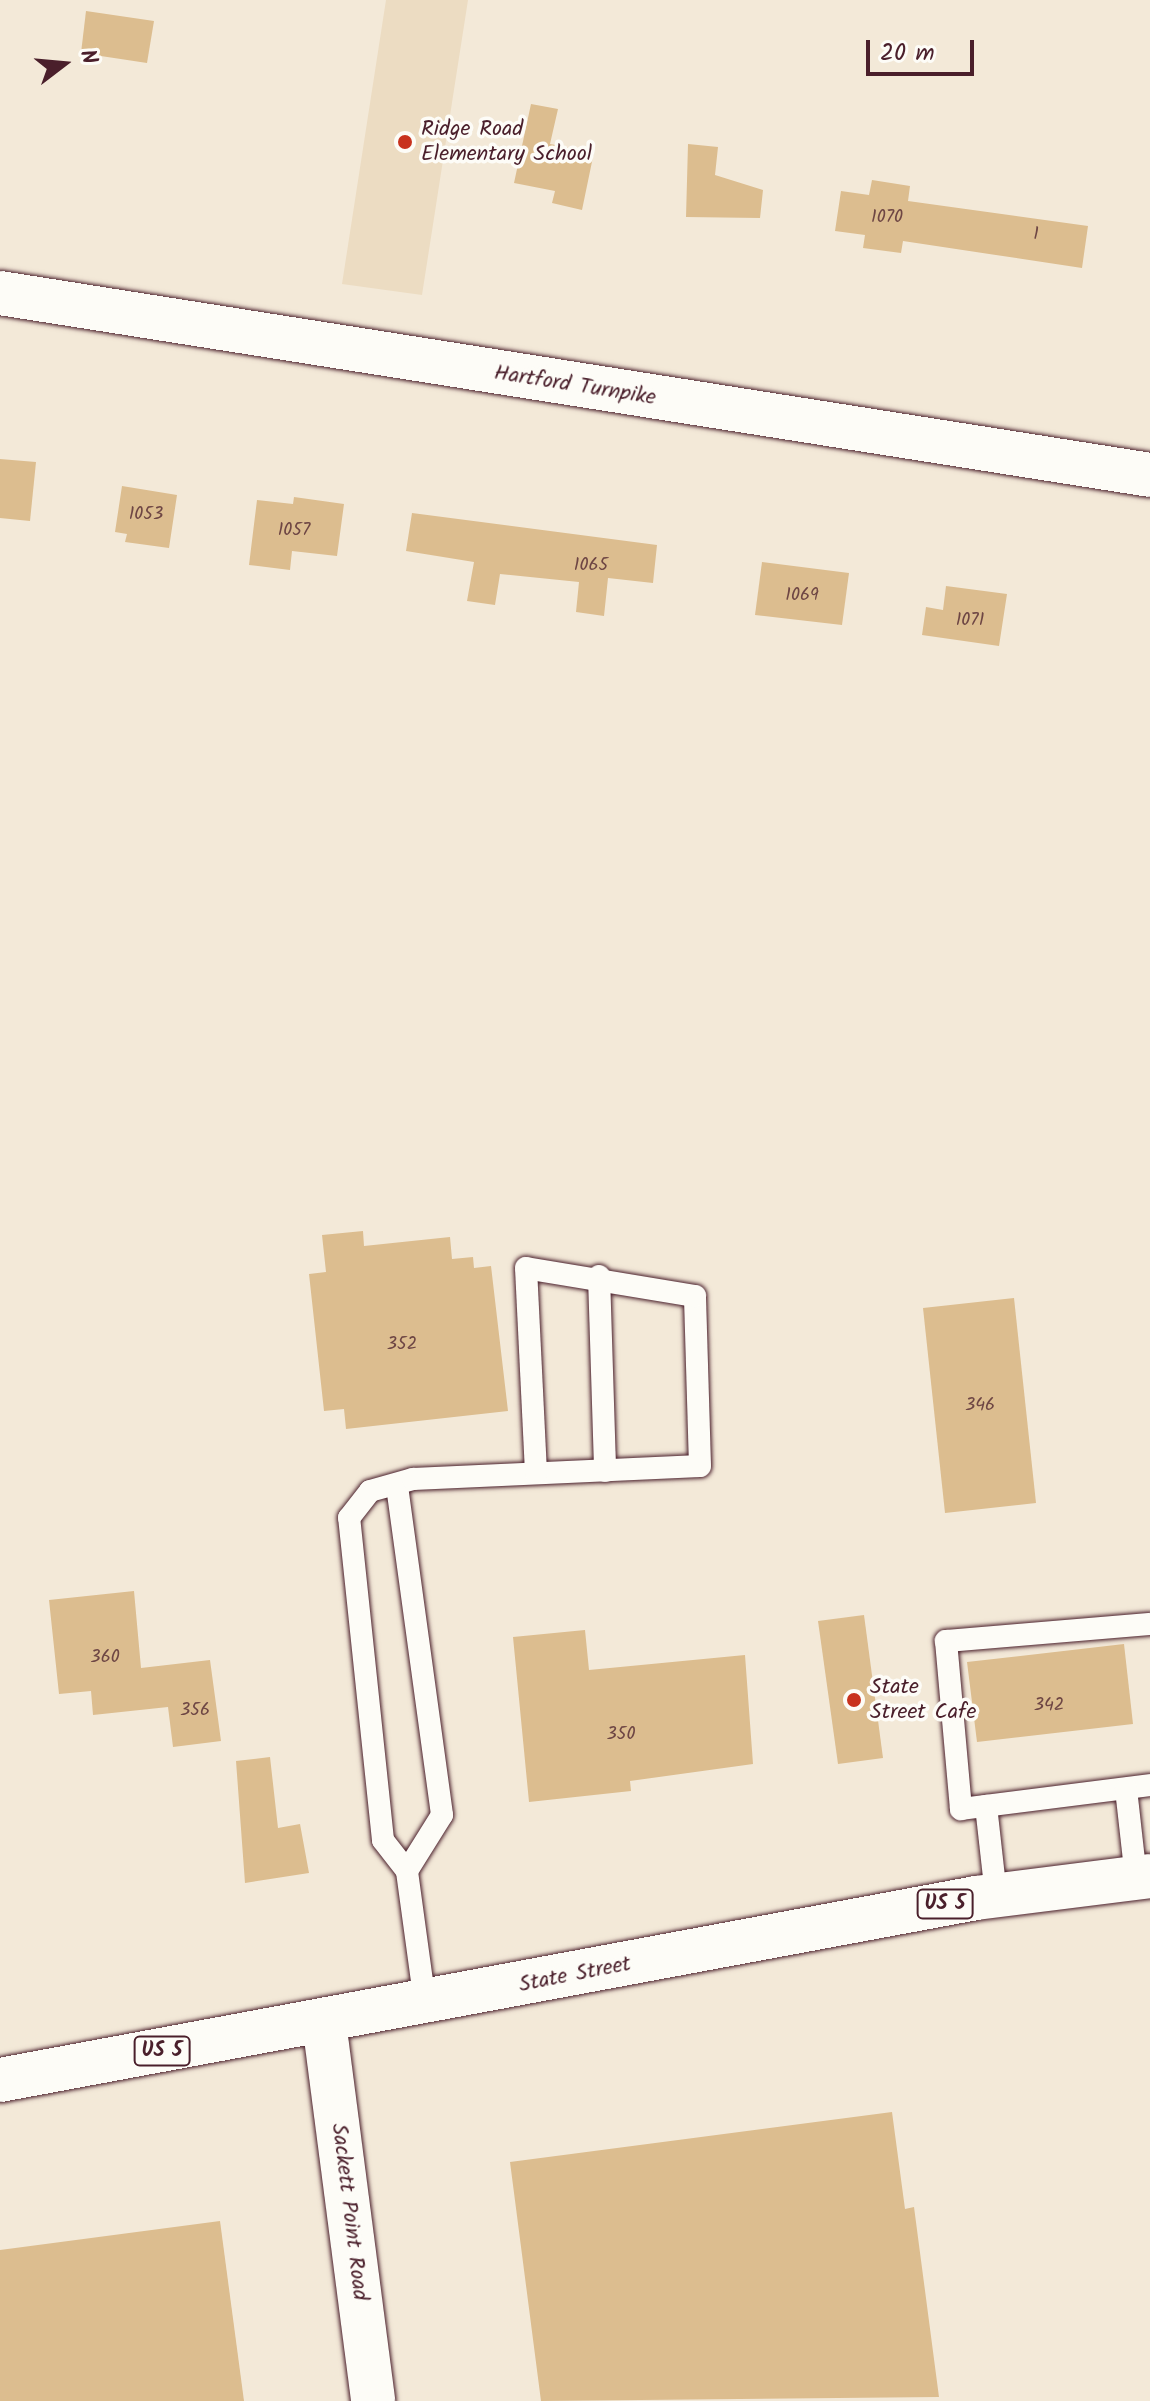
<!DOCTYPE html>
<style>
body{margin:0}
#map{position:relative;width:1150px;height:2401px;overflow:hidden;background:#f3e9d8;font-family:Kalam,sans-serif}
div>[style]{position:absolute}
.built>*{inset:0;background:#ecdcc2}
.building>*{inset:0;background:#dcbd8f}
.roads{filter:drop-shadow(0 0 2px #4a1f2b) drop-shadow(0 0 2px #4a1f2b)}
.service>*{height:22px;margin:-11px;padding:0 11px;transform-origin:11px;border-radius:11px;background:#fdfcf7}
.tertiary>*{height:44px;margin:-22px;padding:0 22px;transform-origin:22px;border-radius:22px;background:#fdfcf7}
.secondary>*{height:44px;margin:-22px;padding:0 22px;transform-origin:22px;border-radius:22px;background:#fdfcf7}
.primary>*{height:44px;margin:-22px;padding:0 22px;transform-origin:22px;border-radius:22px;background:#fdfcf7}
.dots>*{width:22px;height:22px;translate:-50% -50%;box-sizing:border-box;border:4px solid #fdfcf7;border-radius:50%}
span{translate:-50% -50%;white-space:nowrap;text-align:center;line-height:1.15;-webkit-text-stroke:7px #fdfcf7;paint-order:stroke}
.number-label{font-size:18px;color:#6e4644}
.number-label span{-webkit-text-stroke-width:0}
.shield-label span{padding:2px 6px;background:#fdfcf7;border:2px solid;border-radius:6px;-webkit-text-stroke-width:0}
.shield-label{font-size:20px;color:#4a1f2b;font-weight:700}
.poi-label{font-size:22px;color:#4a1f2b}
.left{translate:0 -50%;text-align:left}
.street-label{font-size:22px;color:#4a1f2b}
.north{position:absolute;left:24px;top:24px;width:80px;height:80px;-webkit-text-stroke:6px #fdfcf7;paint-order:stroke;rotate:74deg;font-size:22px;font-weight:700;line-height:32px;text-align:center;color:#4a1f2b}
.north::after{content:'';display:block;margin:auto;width:28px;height:36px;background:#4a1f2b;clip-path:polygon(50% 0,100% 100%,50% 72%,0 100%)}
.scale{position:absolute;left:866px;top:40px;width:108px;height:36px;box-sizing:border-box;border:4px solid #4a1f2b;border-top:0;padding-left:10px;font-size:24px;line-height:28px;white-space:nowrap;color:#4a1f2b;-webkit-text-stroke:6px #fdfcf7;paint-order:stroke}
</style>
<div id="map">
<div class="built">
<i style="clip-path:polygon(386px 0,468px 0,422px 295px,342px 284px)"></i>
</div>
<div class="building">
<i style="clip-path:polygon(86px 11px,154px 21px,147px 63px,81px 53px)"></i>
<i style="clip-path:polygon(531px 104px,558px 109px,550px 144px,594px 152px,582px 210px,552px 203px,555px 191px,514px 183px)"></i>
<i style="clip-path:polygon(688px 144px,718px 147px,715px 175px,763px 190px,760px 218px,686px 217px)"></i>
<i style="clip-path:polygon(872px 180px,910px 186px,908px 201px,1088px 226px,1082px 268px,903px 241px,901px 253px,863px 248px,865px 235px,835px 231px,841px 191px,869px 195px)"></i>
<i style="clip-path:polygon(0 459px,36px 462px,30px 521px,0 518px)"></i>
<i style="clip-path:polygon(122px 486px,177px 495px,169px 548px,125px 542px,127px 534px,115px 532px)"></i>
<i style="clip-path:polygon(294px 497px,344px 504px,337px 556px,292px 551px,290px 570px,249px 565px,257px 500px,293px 504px)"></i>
<i style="clip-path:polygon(412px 513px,657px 545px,653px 583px,608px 578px,604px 616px,576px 612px,579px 582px,500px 574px,495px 605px,467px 601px,474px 562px,406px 551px)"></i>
<i style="clip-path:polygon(762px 562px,849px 573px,842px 625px,755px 615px)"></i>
<i style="clip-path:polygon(946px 586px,1007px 594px,999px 646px,922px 635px,926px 607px,943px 610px)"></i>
<i style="clip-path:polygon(363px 1231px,364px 1246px,450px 1237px,452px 1259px,473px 1257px,474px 1268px,491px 1266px,508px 1411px,346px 1429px,344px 1409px,324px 1411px,309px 1274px,326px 1272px,322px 1235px)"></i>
<i style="clip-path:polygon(1014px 1298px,1036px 1503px,945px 1513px,923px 1308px)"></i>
<i style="clip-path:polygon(134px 1591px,141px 1668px,210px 1660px,221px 1741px,173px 1747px,168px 1707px,93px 1715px,91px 1691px,59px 1694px,49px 1600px)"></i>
<i style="clip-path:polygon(864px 1615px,883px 1758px,838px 1764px,818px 1621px)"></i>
<i style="clip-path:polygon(585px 1630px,589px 1670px,745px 1655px,753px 1764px,630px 1781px,631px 1791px,529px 1802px,513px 1637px)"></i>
<i style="clip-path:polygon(1124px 1644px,1133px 1724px,977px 1742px,967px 1662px)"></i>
<i style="clip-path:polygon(270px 1757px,278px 1828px,300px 1824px,309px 1873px,245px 1883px,236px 1761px)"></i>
<i style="clip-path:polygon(892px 2112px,905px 2209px,914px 2207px,939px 2397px,541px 2401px,510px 2162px)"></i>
<i style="clip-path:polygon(220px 2221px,244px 2401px,0 2401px,0 2250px)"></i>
</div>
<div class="roads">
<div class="service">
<i style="left:599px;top:1276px;width:195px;rotate:88.2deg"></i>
<i style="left:397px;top:1486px;width:332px;rotate:82.2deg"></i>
<i style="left:442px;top:1815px;width:66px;rotate:122deg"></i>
<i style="left:1150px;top:1624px;width:205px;rotate:175.2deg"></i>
<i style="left:946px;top:1641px;width:169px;rotate:84.9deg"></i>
<i style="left:961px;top:1809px;width:191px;rotate:-7.2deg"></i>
<i style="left:1126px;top:1789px;width:90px;rotate:83.6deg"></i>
<i style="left:986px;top:1806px;width:90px;rotate:83.6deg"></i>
<i style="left:425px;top:2003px;width:133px;rotate:-97.8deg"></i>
<i style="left:407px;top:1871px;width:39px;rotate:-128deg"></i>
<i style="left:383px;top:1840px;width:324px;rotate:-96deg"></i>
<i style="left:349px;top:1518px;width:34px;rotate:-52deg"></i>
<i style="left:370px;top:1491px;width:45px;rotate:-15.6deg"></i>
<i style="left:413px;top:1479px;width:287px;rotate:-2.6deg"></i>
<i style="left:700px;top:1466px;width:170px;rotate:-91.7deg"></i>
<i style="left:695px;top:1296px;width:171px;rotate:-170.6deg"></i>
<i style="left:526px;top:1268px;width:205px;rotate:87.2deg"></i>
</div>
<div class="tertiary">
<i style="left:324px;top:2022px;width:382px;rotate:82.6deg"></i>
</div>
<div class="secondary">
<i style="left:0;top:293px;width:1164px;rotate:8.99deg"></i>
</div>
<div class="primary">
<i style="left:0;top:2080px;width:993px;rotate:-10.56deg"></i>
<i style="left:976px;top:1898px;width:175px;rotate:-7.2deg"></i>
</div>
</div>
<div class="dots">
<i style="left:405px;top:142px;background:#c8321e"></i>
<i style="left:854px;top:1700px;background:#c8321e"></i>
</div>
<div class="number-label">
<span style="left:887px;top:218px">1070</span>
<span style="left:1036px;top:235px">1</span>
<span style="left:146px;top:515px">1053</span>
<span style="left:294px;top:531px">1057</span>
<span style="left:591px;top:566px">1065</span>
<span style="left:802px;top:596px">1069</span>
<span style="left:970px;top:621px">1071</span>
<span style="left:402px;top:1345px">352</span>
<span style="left:980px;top:1406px">346</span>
<span style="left:105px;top:1658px">360</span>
<span style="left:1049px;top:1706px">342</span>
<span style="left:195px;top:1711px">356</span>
<span style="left:621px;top:1735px">350</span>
</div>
<div class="shield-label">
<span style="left:945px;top:1904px">US 5</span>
<span style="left:162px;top:2051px">US 5</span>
</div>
<div class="poi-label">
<span class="left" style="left:421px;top:142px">Ridge Road<br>Elementary School</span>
<span class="left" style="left:870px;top:1700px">State<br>Street Cafe</span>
</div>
<div class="street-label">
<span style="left:575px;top:386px;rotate:9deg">Hartford Turnpike</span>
<span style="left:575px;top:1975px;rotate:-11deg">State Street</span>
<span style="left:349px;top:2212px;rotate:83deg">Sackett Point Road</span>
</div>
<div class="north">N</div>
<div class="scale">20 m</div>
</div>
